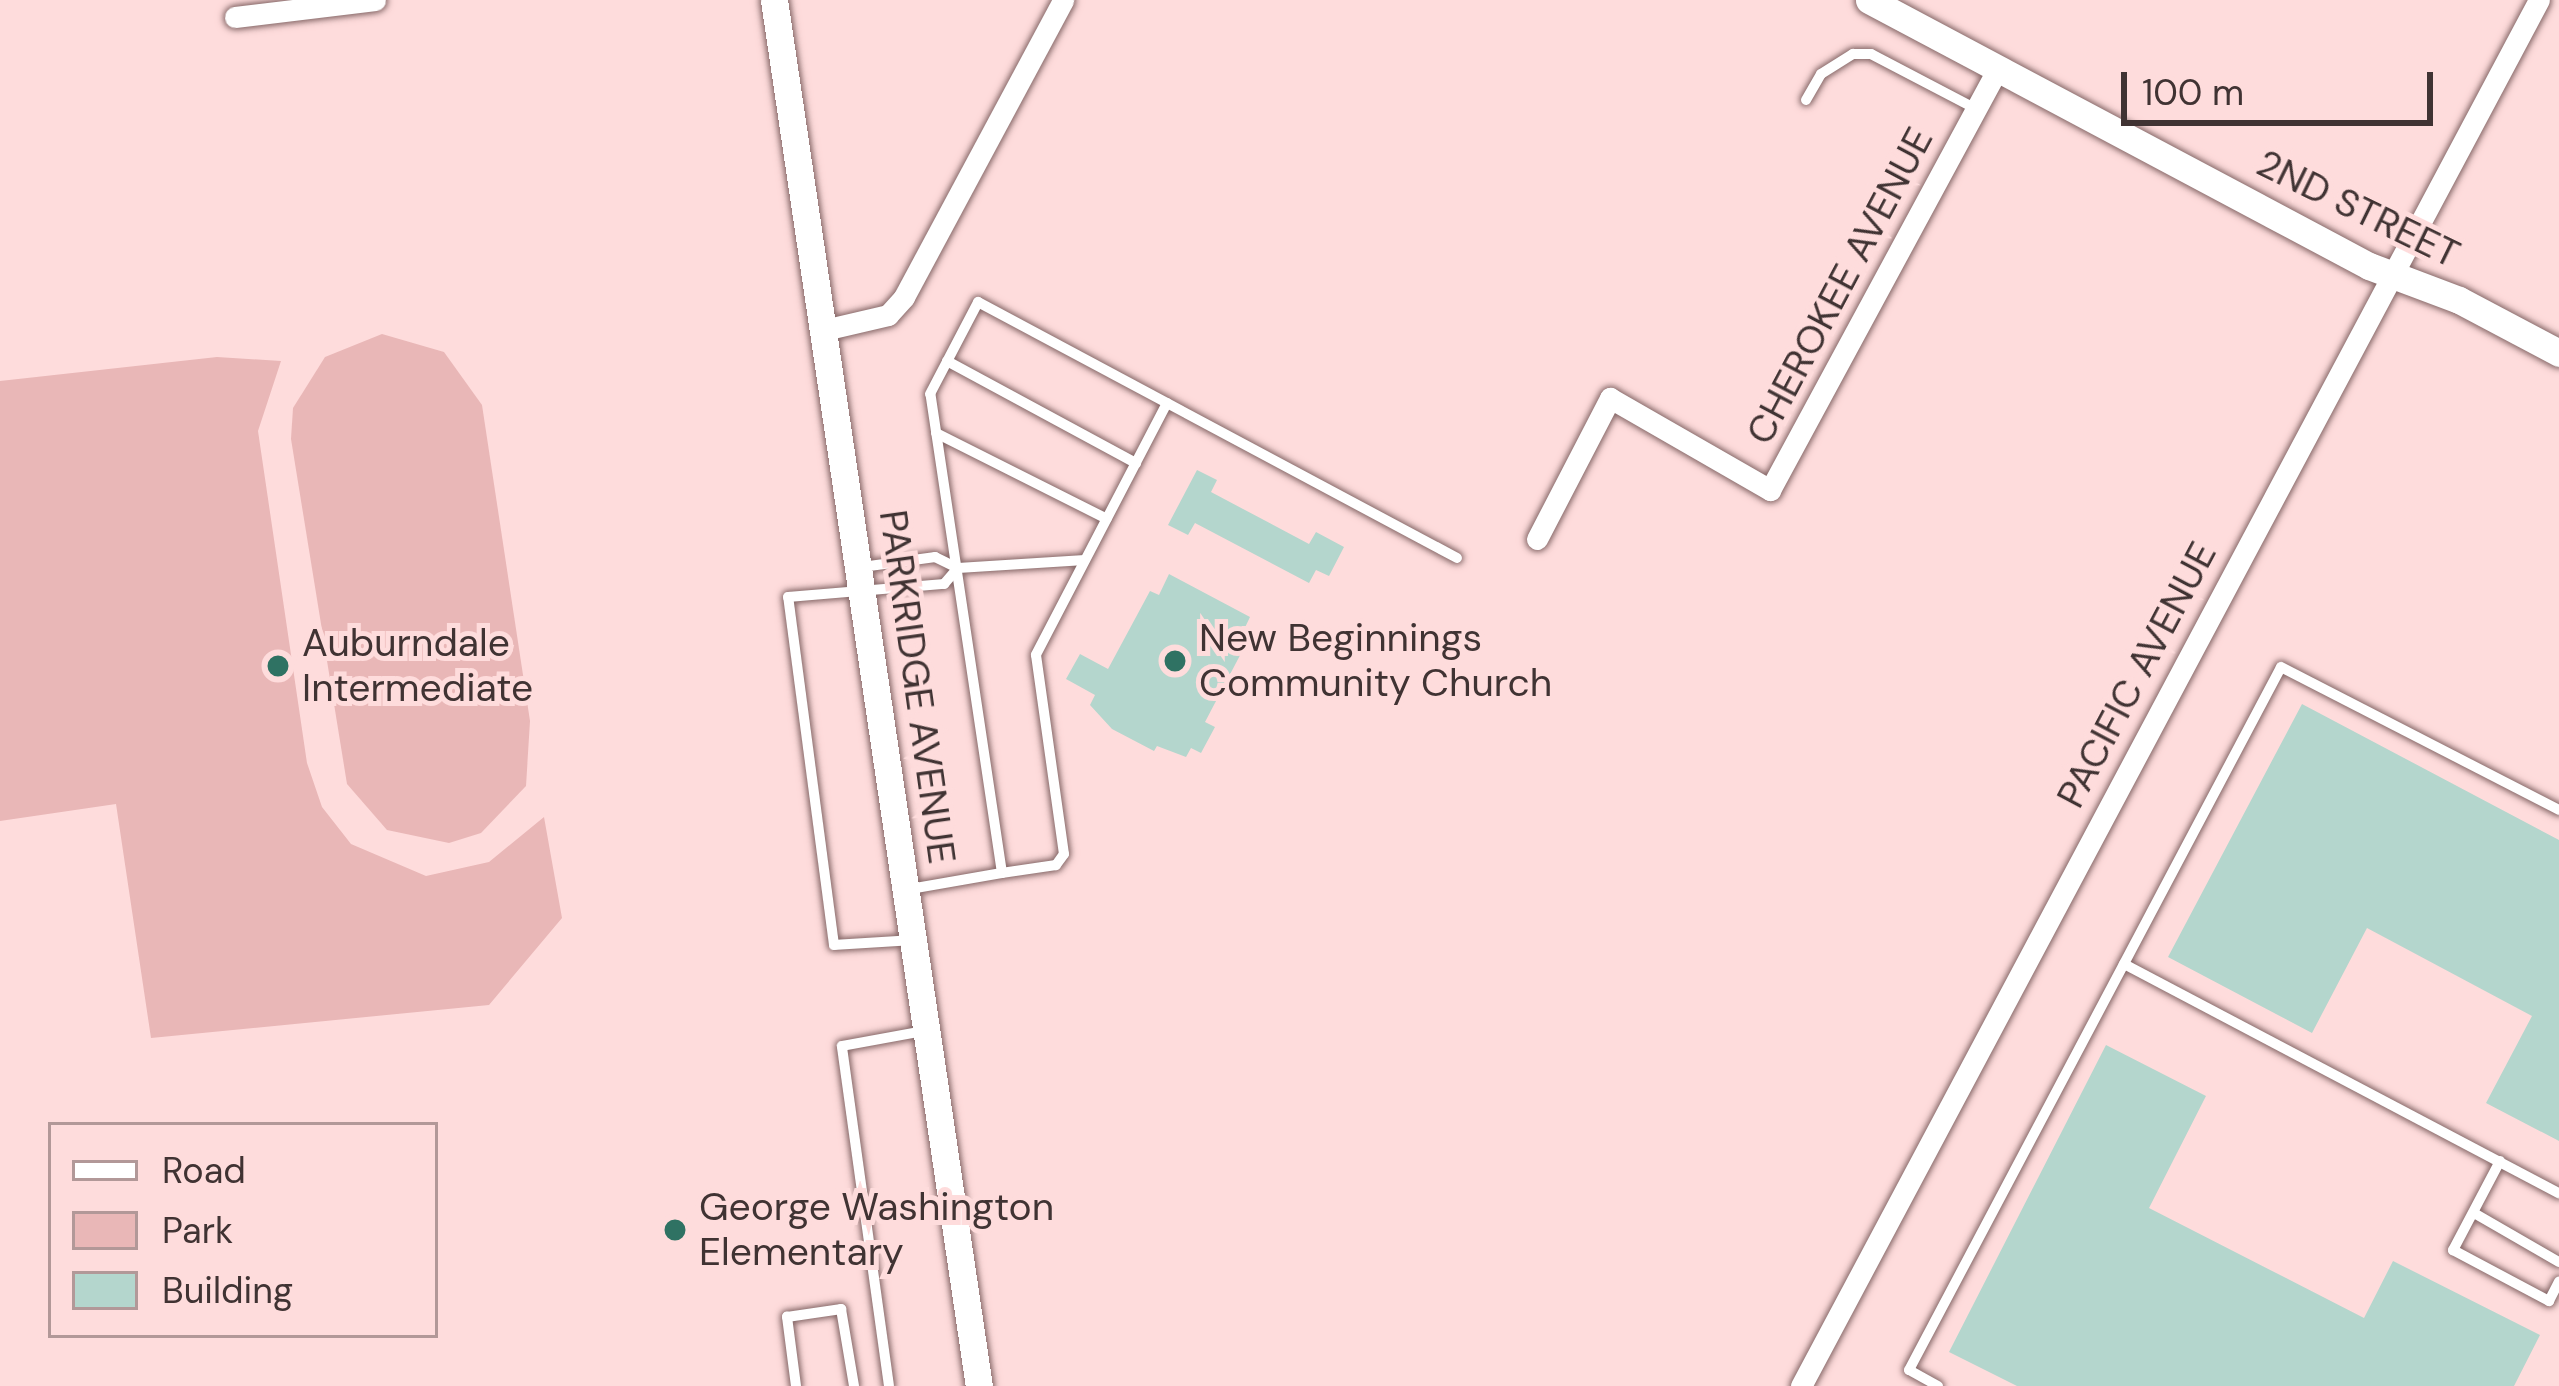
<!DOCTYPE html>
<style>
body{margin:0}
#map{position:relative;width:2559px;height:1386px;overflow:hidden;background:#fedcdc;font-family:"DM Sans",sans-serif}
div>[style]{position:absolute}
.green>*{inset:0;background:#e9b7b7}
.building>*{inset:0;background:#b4d6cd}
.roads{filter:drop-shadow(0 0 3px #866868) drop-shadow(0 0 3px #866868)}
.service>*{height:10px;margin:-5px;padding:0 5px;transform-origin:5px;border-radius:5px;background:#fff}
.minor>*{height:21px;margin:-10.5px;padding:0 10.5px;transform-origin:10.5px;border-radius:10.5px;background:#fff}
.tertiary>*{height:27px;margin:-13.5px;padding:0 13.5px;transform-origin:13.5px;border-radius:13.5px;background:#fff}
.dots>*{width:33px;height:33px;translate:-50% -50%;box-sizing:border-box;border:6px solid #fedcdc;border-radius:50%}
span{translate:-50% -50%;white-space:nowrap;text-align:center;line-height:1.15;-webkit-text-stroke:10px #fedcdc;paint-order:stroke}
.street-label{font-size:39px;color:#403333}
.poi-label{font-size:39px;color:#403333}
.left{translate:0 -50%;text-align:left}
.legend{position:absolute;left:48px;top:1122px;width:390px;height:216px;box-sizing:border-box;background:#fedcdc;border:3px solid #b29898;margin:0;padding:15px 21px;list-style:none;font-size:36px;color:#403333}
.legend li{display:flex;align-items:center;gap:24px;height:60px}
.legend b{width:60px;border:3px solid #b29898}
.scale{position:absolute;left:2121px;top:72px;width:312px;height:54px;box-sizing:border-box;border:6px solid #403333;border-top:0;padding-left:15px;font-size:36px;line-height:42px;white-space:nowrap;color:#403333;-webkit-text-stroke:9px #fedcdc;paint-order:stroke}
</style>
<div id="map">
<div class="green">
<i style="clip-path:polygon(382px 334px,444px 352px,482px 405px,530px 721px,526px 786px,481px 833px,449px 843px,387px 830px,347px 784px,291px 439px,293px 408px,325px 357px)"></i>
<i style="clip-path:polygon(217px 357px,281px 361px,258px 431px,307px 763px,322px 807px,351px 844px,426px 876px,489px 862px,544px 817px,562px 918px,489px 1005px,151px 1038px,116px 804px,0 821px,0 381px)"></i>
</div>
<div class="building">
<i style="clip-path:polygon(1197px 470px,1217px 480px,1211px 492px,1309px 544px,1316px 532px,1344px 547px,1329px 576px,1316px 570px,1309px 583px,1195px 523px,1188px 535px,1168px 525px)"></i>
<i style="clip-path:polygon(1169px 574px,1250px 617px,1240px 638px,1247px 642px,1205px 722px,1215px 727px,1201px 753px,1191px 748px,1186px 757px,1157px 746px,1154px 751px,1112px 729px,1090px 705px,1095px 695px,1066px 679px,1080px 654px,1108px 669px,1150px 591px,1159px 595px)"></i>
<i style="clip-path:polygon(2302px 704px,2559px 840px,2559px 1141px,2486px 1103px,2532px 1016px,2367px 928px,2312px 1033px,2168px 957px)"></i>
<i style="clip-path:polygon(2106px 1045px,2206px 1096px,2149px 1208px,2364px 1318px,2393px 1261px,2540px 1335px,2514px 1386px,2017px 1386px,1949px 1352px)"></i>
</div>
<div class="roads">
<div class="service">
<i style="left:1806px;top:100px;width:30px;rotate:-60deg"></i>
<i style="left:1821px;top:74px;width:38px;rotate:-32deg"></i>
<i style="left:1853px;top:54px;width:18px"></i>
<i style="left:1871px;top:54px;width:119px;rotate:27.6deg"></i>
<i style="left:947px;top:361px;width:215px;rotate:28.4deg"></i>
<i style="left:1167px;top:403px;width:284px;rotate:117.5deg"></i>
<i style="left:1036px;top:655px;width:201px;rotate:82deg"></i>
<i style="left:1064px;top:854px;width:14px;rotate:126deg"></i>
<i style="left:1056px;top:865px;width:55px;rotate:171.6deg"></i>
<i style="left:1002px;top:873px;width:484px;rotate:-98.5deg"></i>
<i style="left:930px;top:394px;width:104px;rotate:-62.4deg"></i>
<i style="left:978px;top:302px;width:543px;rotate:28.12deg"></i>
<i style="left:936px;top:433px;width:191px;rotate:26.7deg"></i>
<i style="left:862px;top:567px;width:74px;rotate:-7.8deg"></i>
<i style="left:935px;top:557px;width:25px;rotate:26deg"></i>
<i style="left:958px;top:568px;width:127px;rotate:-3.6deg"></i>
<i style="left:910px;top:889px;width:93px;rotate:-9.9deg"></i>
<i style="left:913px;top:940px;width:79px;rotate:176.4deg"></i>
<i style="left:834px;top:945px;width:351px;rotate:-97.5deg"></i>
<i style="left:788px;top:597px;width:157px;rotate:-4.8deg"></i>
<i style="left:944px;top:584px;width:21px;rotate:-49deg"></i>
<i style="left:2124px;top:964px;width:492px;rotate:27.8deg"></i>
<i style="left:2500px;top:1161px;width:101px;rotate:117.8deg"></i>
<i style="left:2453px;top:1250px;width:109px;rotate:28deg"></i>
<i style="left:2549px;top:1301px;width:22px;rotate:-63deg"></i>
<i style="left:2474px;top:1213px;width:98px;rotate:30deg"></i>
<i style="left:796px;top:1386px;width:70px;rotate:-97.4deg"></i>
<i style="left:787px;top:1317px;width:55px;rotate:-8.4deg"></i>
<i style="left:841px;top:1309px;width:78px;rotate:80.4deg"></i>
<i style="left:889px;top:1386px;width:343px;rotate:-97.9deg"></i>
<i style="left:842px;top:1046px;width:83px;rotate:-10.4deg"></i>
<i style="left:1938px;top:1386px;width:33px;rotate:-151deg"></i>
<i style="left:1909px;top:1370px;width:795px;rotate:-62.11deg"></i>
<i style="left:2281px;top:667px;width:313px;rotate:27.2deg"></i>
</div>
<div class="minor">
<i style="left:235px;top:17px;width:141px;rotate:-6.9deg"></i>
<i style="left:824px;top:330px;width:66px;rotate:-13.2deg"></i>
<i style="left:888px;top:315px;width:24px;rotate:-48deg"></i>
<i style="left:904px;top:297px;width:337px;rotate:-61.8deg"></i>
<i style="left:1537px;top:539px;width:159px;rotate:-62.6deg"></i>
<i style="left:1610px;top:398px;width:185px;rotate:29.9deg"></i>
<i style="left:1770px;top:490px;width:480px;rotate:-61.6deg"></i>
<i style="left:1801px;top:1386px;width:1570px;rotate:-61.97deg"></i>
</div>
<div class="tertiary">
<i style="left:774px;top:0;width:1401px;rotate:81.59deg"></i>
<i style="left:1869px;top:0;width:566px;rotate:28.01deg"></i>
<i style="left:2369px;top:266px;width:96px;rotate:20.7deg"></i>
<i style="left:2459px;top:300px;width:113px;rotate:27.9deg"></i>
</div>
</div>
<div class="dots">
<i style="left:1175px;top:661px;background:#2f7263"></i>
<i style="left:278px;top:666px;background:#2f7263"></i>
<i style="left:675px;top:1230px;background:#2f7263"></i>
</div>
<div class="street-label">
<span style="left:2358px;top:209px;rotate:26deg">2ND STREET</span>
<span style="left:1840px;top:286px;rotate:-62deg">CHEROKEE AVENUE</span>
<span style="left:2137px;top:675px;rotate:-62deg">PACIFIC AVENUE</span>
<span style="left:917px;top:687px;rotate:82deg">PARKRIDGE AVENUE</span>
</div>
<div class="poi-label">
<span class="left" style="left:1199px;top:661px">New Beginnings<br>Community Church</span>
<span class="left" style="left:302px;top:666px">Auburndale<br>Intermediate</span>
<span class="left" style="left:699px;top:1230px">George Washington<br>Elementary</span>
</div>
<ul class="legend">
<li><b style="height:15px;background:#fff"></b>Road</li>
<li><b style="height:33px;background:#e9b7b7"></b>Park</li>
<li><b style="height:33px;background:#b4d6cd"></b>Building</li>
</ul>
<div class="scale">100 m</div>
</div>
